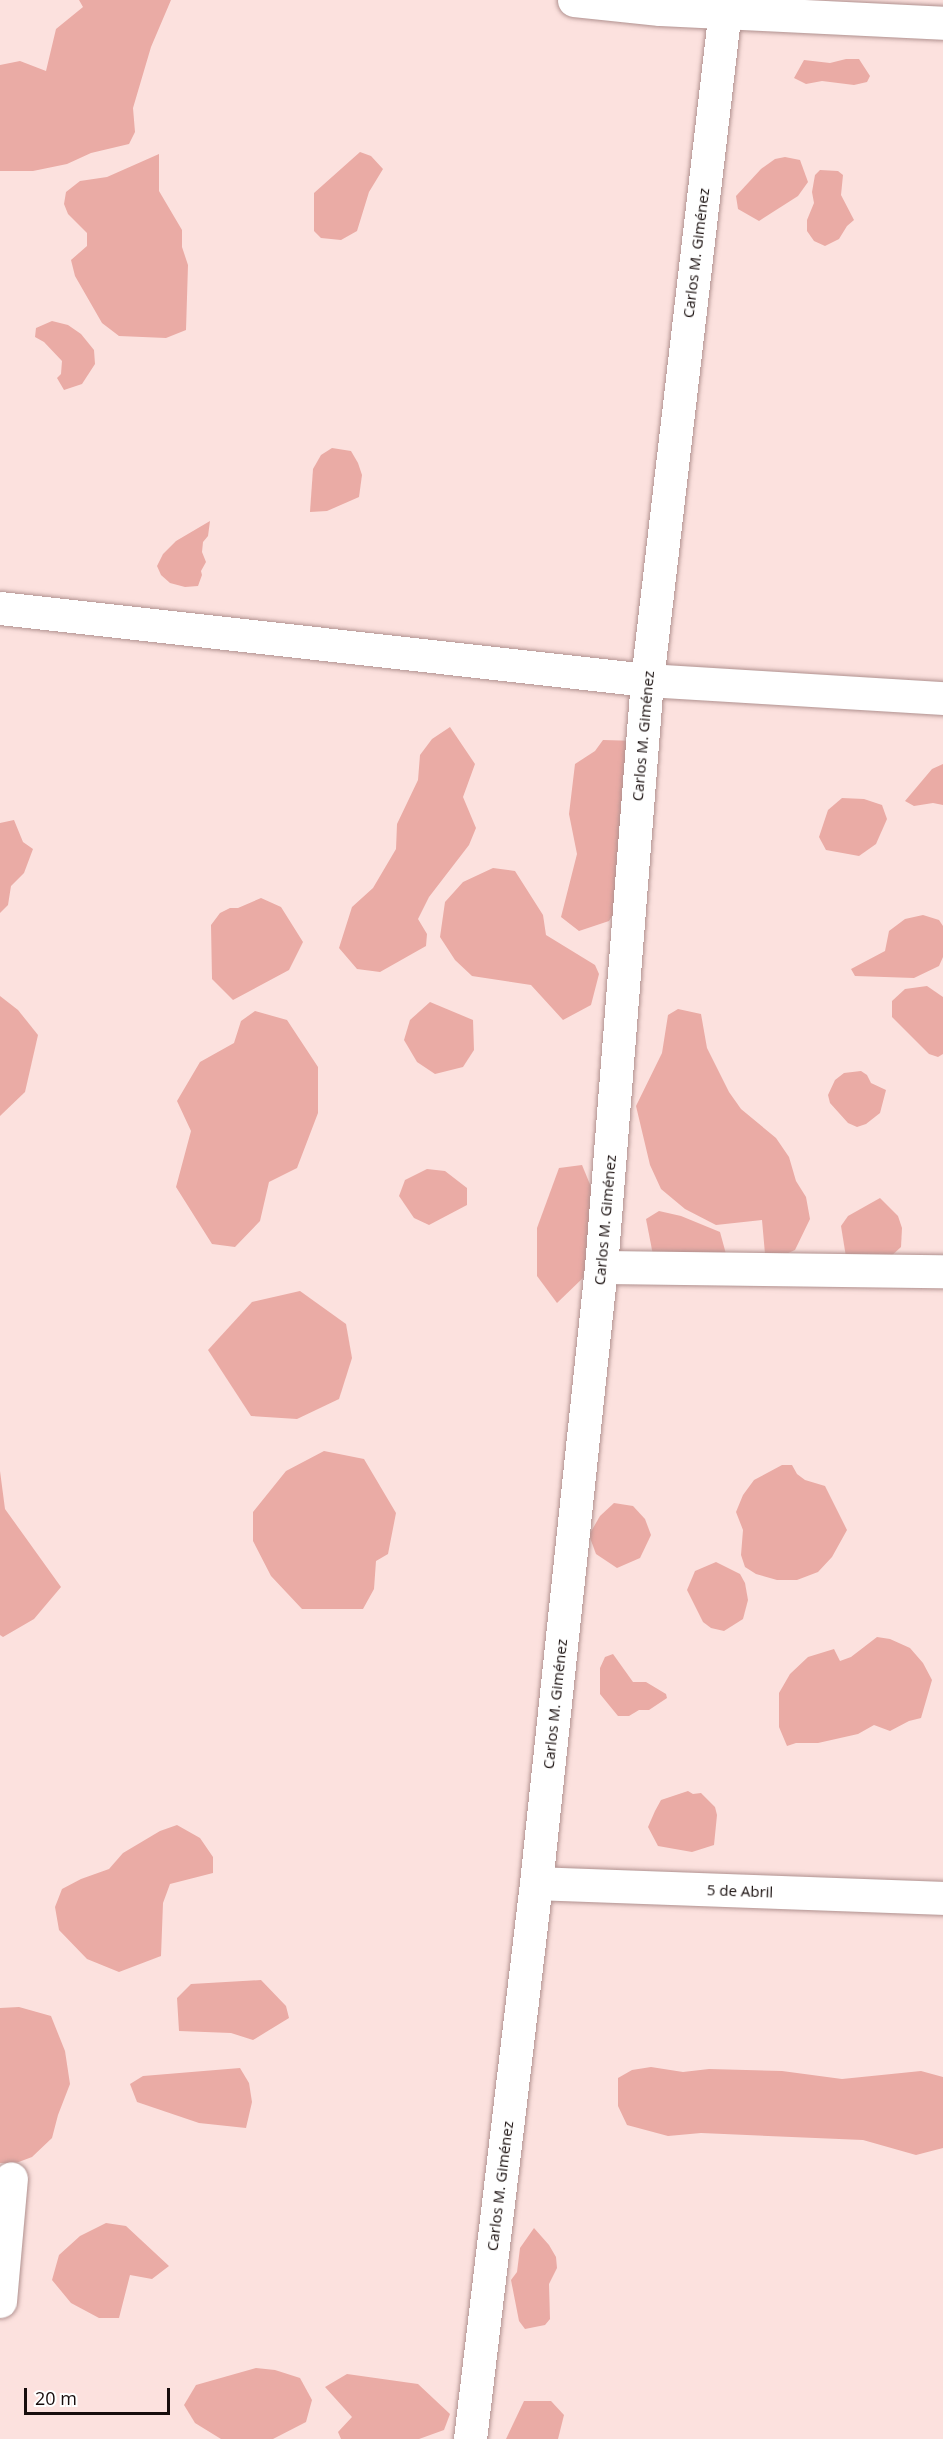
<!DOCTYPE html>
<meta charset="utf-8">
<style>
body{margin:0}
#map{position:relative;width:943px;height:2439px;overflow:hidden;background:#fce1de;font-family:"Open Sans",sans-serif}
div>[style]{position:absolute}
.green>*{inset:0;background:#eaaba5}
.roads{filter:drop-shadow(0 0 2px #b0918f) drop-shadow(0 0 2px #b0918f)}
.minor>*{height:33px;margin:-16.5px;padding:0 16.5px;transform-origin:16.5px;border-radius:16.5px;background:#fff}
span{translate:-50% -50%;white-space:nowrap;text-align:center;line-height:1.15;-webkit-text-stroke:4.5px #fff;paint-order:stroke}
.street-label{font-size:15px;color:#170d0c}
.scale{position:absolute;left:24px;top:2388px;width:146px;height:27px;box-sizing:border-box;border:3px solid #170d0c;border-top:0;padding-left:8px;font-size:18px;line-height:21px;white-space:nowrap;color:#170d0c;-webkit-text-stroke:4px #fff;paint-order:stroke}
</style>
<div id="map">
<div class="green">
<i style="clip-path:polygon(79px 0,171px 0,151px 47px,133px 108px,135px 132px,129px 144px,91px 153px,67px 164px,33px 171px,0 171px,0 65px,20px 61px,46px 71px,56px 29px,83px 7px)"></i>
<i style="clip-path:polygon(846px 59px,859px 59px,870px 76px,867px 82px,854px 85px,822px 81px,806px 84px,794px 78px,804px 60px,830px 63px)"></i>
<i style="clip-path:polygon(360px 152px,371px 156px,383px 169px,369px 192px,357px 231px,341px 240px,321px 238px,314px 231px,314px 193px)"></i>
<i style="clip-path:polygon(159px 154px,159px 191px,182px 230px,182px 247px,188px 265px,186px 330px,166px 338px,119px 336px,102px 323px,75px 276px,71px 260px,87px 246px,87px 233px,68px 214px,64px 204px,66px 192px,80px 181px,107px 177px)"></i>
<i style="clip-path:polygon(785px 157px,800px 160px,808px 182px,798px 196px,759px 221px,738px 209px,736px 196px,761px 169px,775px 159px)"></i>
<i style="clip-path:polygon(820px 170px,838px 171px,843px 175px,841px 195px,854px 220px,847px 226px,839px 239px,825px 246px,814px 241px,807px 231px,807px 220px,814px 203px,812px 192px,815px 175px)"></i>
<i style="clip-path:polygon(52px 321px,68px 325px,81px 334px,94px 350px,95px 364px,82px 384px,64px 390px,57px 378px,61px 374px,62px 361px,44px 342px,35px 337px,36px 328px)"></i>
<i style="clip-path:polygon(332px 448px,351px 451px,358px 463px,362px 475px,359px 497px,327px 511px,310px 512px,313px 469px,321px 455px)"></i>
<i style="clip-path:polygon(210px 521px,208px 536px,203px 542px,202px 552px,206px 562px,201px 571px,202px 575px,198px 586px,185px 587px,170px 583px,161px 575px,157px 566px,163px 554px,176px 541px)"></i>
<i style="clip-path:polygon(450px 727px,475px 764px,463px 797px,476px 828px,469px 845px,429px 897px,418px 919px,427px 934px,426px 946px,380px 972px,357px 969px,339px 948px,352px 907px,373px 888px,396px 849px,397px 824px,418px 780px,420px 755px,432px 739px)"></i>
<i style="clip-path:polygon(603px 740px,639px 741px,622px 900px,609px 921px,579px 931px,561px 917px,577px 854px,569px 814px,575px 764px,595px 751px)"></i>
<i style="clip-path:polygon(943px 764px,943px 805px,933px 803px,914px 806px,905px 801px,932px 769px)"></i>
<i style="clip-path:polygon(842px 798px,864px 799px,882px 805px,887px 819px,876px 844px,859px 856px,826px 850px,819px 837px,828px 810px)"></i>
<i style="clip-path:polygon(14px 820px,23px 842px,33px 849px,24px 873px,11px 886px,8px 905px,0 913px,0 823px)"></i>
<i style="clip-path:polygon(493px 868px,515px 871px,543px 915px,546px 935px,595px 965px,599px 974px,591px 1005px,563px 1020px,531px 985px,472px 976px,455px 960px,440px 937px,445px 902px,463px 882px)"></i>
<i style="clip-path:polygon(261px 898px,281px 907px,303px 942px,289px 970px,233px 1000px,212px 979px,211px 925px,220px 913px,230px 908px,238px 908px)"></i>
<i style="clip-path:polygon(923px 915px,939px 920px,943px 926px,943px 957px,939px 966px,914px 978px,855px 976px,851px 969px,885px 951px,889px 931px,905px 919px)"></i>
<i style="clip-path:polygon(927px 986px,943px 997px,943px 1054px,938px 1057px,929px 1054px,892px 1017px,892px 1001px,905px 989px)"></i>
<i style="clip-path:polygon(0 996px,18px 1010px,38px 1035px,25px 1092px,0 1116px)"></i>
<i style="clip-path:polygon(430px 1002px,473px 1020px,474px 1050px,463px 1067px,435px 1074px,417px 1062px,404px 1040px,410px 1020px)"></i>
<i style="clip-path:polygon(678px 1009px,701px 1014px,707px 1048px,729px 1092px,741px 1109px,776px 1138px,789px 1157px,796px 1181px,806px 1197px,810px 1219px,795px 1250px,775px 1259px,765px 1254px,762px 1220px,716px 1225px,685px 1209px,661px 1189px,650px 1165px,636px 1106px,662px 1053px,668px 1015px)"></i>
<i style="clip-path:polygon(255px 1011px,287px 1020px,318px 1067px,318px 1113px,297px 1168px,269px 1182px,260px 1221px,235px 1247px,212px 1244px,176px 1187px,191px 1131px,177px 1101px,200px 1062px,234px 1043px,241px 1021px)"></i>
<i style="clip-path:polygon(861px 1071px,867px 1075px,871px 1083px,886px 1090px,880px 1113px,866px 1124px,857px 1127px,848px 1123px,830px 1103px,828px 1095px,835px 1080px,844px 1073px)"></i>
<i style="clip-path:polygon(582px 1165px,594px 1194px,585px 1276px,557px 1303px,537px 1276px,537px 1228px,559px 1168px)"></i>
<i style="clip-path:polygon(427px 1169px,445px 1171px,467px 1188px,467px 1205px,429px 1225px,414px 1218px,399px 1196px,405px 1180px)"></i>
<i style="clip-path:polygon(880px 1198px,898px 1216px,902px 1228px,901px 1247px,877px 1269px,846px 1257px,841px 1226px,848px 1216px)"></i>
<i style="clip-path:polygon(659px 1211px,681px 1216px,720px 1232px,726px 1254px,653px 1255px,646px 1219px)"></i>
<i style="clip-path:polygon(300px 1291px,346px 1324px,352px 1358px,339px 1399px,297px 1419px,251px 1416px,208px 1350px,252px 1302px)"></i>
<i style="clip-path:polygon(324px 1451px,364px 1459px,396px 1513px,388px 1554px,376px 1561px,374px 1589px,363px 1609px,302px 1609px,271px 1576px,253px 1541px,253px 1512px,286px 1471px)"></i>
<i style="clip-path:polygon(782px 1465px,792px 1465px,797px 1474px,805px 1480px,825px 1486px,847px 1530px,832px 1557px,818px 1572px,797px 1580px,777px 1580px,756px 1574px,745px 1567px,741px 1555px,743px 1530px,736px 1512px,743px 1495px,754px 1480px)"></i>
<i style="clip-path:polygon(0 1471px,5px 1509px,61px 1587px,34px 1619px,3px 1637px,0 1635px)"></i>
<i style="clip-path:polygon(614px 1503px,633px 1506px,645px 1519px,651px 1535px,640px 1558px,617px 1568px,596px 1554px,589px 1535px,600px 1516px)"></i>
<i style="clip-path:polygon(716px 1562px,740px 1574px,745px 1583px,748px 1600px,743px 1619px,724px 1631px,711px 1628px,703px 1622px,687px 1590px,695px 1571px)"></i>
<i style="clip-path:polygon(877px 1637px,890px 1639px,910px 1648px,923px 1663px,932px 1680px,921px 1718px,909px 1721px,890px 1731px,874px 1725px,858px 1734px,818px 1743px,796px 1743px,787px 1746px,779px 1727px,779px 1693px,790px 1674px,808px 1657px,834px 1649px,840px 1661px,851px 1657px)"></i>
<i style="clip-path:polygon(613px 1654px,633px 1682px,646px 1682px,666px 1694px,667px 1698px,649px 1710px,639px 1710px,629px 1716px,618px 1716px,600px 1694px,600px 1668px,605px 1657px)"></i>
<i style="clip-path:polygon(688px 1791px,693px 1794px,701px 1793px,715px 1807px,717px 1815px,714px 1845px,692px 1852px,658px 1846px,648px 1827px,655px 1811px,661px 1800px)"></i>
<i style="clip-path:polygon(177px 1825px,200px 1838px,213px 1857px,213px 1873px,170px 1884px,163px 1903px,161px 1956px,119px 1972px,87px 1959px,59px 1930px,55px 1907px,62px 1889px,81px 1879px,109px 1869px,123px 1853px,160px 1831px)"></i>
<i style="clip-path:polygon(261px 1980px,286px 2006px,289px 2018px,253px 2040px,231px 2033px,179px 2031px,177px 1998px,191px 1984px)"></i>
<i style="clip-path:polygon(19px 2007px,51px 2016px,65px 2051px,70px 2084px,58px 2115px,52px 2138px,32px 2157px,16px 2163px,0 2163px,0 2008px)"></i>
<i style="clip-path:polygon(651px 2067px,683px 2072px,709px 2069px,782px 2071px,842px 2079px,921px 2071px,943px 2077px,943px 2148px,916px 2155px,863px 2140px,701px 2133px,668px 2136px,627px 2125px,618px 2106px,618px 2078px,632px 2070px)"></i>
<i style="clip-path:polygon(240px 2068px,249px 2083px,252px 2102px,246px 2128px,199px 2123px,137px 2102px,130px 2084px,143px 2076px)"></i>
<i style="clip-path:polygon(106px 2223px,126px 2226px,169px 2266px,152px 2279px,130px 2275px,119px 2318px,99px 2318px,71px 2303px,52px 2280px,59px 2255px,80px 2236px)"></i>
<i style="clip-path:polygon(534px 2228px,549px 2245px,556px 2257px,557px 2268px,549px 2284px,550px 2319px,545px 2325px,525px 2329px,519px 2321px,511px 2280px,517px 2272px,520px 2248px)"></i>
<i style="clip-path:polygon(256px 2368px,275px 2370px,300px 2378px,312px 2400px,306px 2422px,273px 2439px,221px 2439px,195px 2423px,184px 2405px,196px 2385px)"></i>
<i style="clip-path:polygon(347px 2374px,418px 2384px,450px 2414px,444px 2430px,419px 2439px,341px 2439px,338px 2432px,352px 2417px,325px 2387px)"></i>
<i style="clip-path:polygon(524px 2401px,551px 2401px,564px 2415px,558px 2439px,506px 2439px)"></i>
</div>
<div class="roads">
<div class="minor">
<i style="left:574px;top:0;width:86px;rotate:6deg"></i>
<i style="left:660px;top:9px;width:283px;rotate:2.8deg"></i>
<i style="left:0;top:608px;width:651px;rotate:6.35deg"></i>
<i style="left:647px;top:680px;width:297px;rotate:3.5deg"></i>
<i style="left:601px;top:1267px;width:342px;rotate:0.7deg"></i>
<i style="left:536px;top:1883px;width:407px;rotate:2.1deg"></i>
<i style="left:0;top:2301px;width:123px;rotate:-84.9deg"></i>
<i style="left:470px;top:2439px;width:560px;rotate:-83.23deg"></i>
<i style="left:536px;top:1883px;width:619px;rotate:-83.98deg"></i>
<i style="left:601px;top:1267px;width:589px;rotate:-85.52deg"></i>
<i style="left:647px;top:680px;width:685px;rotate:-83.37deg"></i>
</div>
</div>
<div class="street-label">
<span style="left:696px;top:253px;rotate:-83deg">Carlos M. Giménez</span>
<span style="left:643px;top:736px;rotate:-85deg">Carlos M. Giménez</span>
<span style="left:605px;top:1220px;rotate:-85deg">Carlos M. Giménez</span>
<span style="left:555px;top:1704px;rotate:-84deg">Carlos M. Giménez</span>
<span style="left:740px;top:1891px;rotate:2deg">5 de Abril</span>
<span style="left:500px;top:2186px;rotate:-83deg">Carlos M. Giménez</span>
</div>
<div class="scale">20 m</div>
</div>
